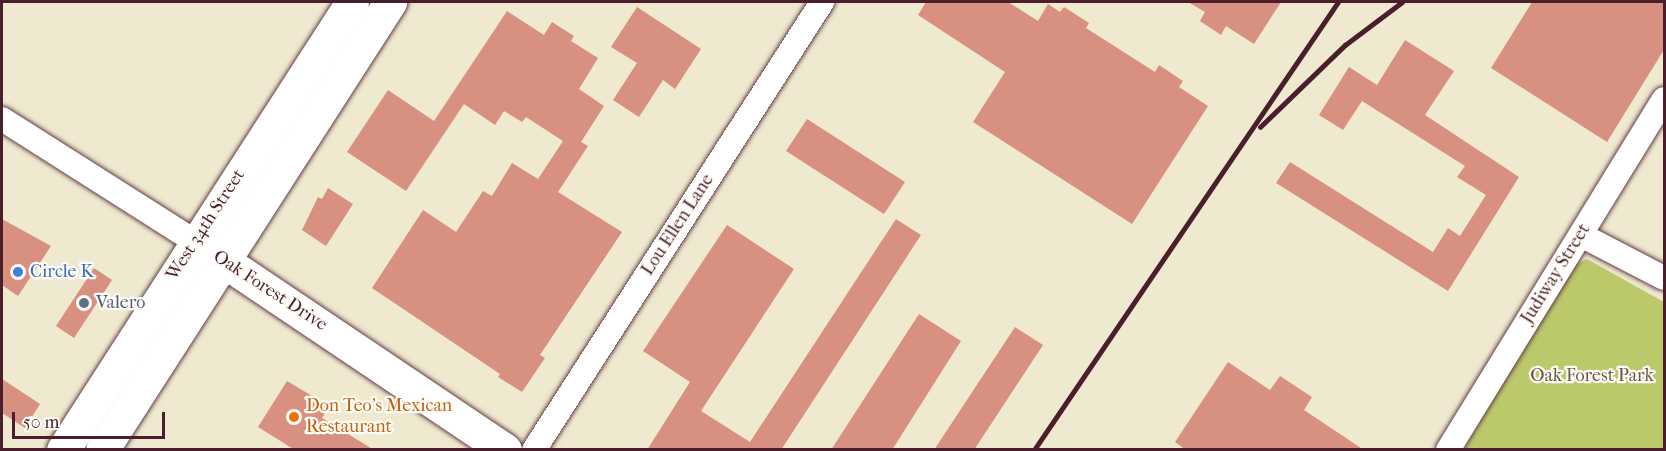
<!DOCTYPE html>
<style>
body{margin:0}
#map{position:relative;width:1666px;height:451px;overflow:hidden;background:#efe9cf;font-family:"IM FELL French Canon",serif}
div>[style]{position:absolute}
.green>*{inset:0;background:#bcc96b}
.building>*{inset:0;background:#d89080}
.roads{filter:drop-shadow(0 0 2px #633d44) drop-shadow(0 0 2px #633d44)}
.street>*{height:24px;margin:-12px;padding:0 12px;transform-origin:12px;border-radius:12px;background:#fff}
.secondary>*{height:33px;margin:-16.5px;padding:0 16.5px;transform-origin:16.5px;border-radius:16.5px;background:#fff}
.rail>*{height:4.5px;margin:-2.25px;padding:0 2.25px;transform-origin:2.25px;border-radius:2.25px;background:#4a1f2b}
.dots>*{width:16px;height:16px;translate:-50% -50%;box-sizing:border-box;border:3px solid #fdfcf7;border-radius:50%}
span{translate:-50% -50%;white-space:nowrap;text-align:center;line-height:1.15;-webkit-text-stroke:4.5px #fdfcf7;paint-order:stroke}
.street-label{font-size:18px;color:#4a1f2b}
.shop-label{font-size:18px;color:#366cbe}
.left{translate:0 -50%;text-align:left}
.service-label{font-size:18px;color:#4e5e75}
.park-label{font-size:18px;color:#6c523e}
.food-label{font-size:18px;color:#c56008}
.frame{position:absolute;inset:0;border:3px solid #4a1f2b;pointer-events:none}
.scale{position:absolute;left:12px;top:412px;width:153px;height:27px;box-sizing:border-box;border:3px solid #4a1f2b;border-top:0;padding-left:8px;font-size:18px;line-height:21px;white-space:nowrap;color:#4a1f2b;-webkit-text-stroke:4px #fdfcf7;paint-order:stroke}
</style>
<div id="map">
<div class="green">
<i style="clip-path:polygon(1587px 259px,1664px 302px,1664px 449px,1463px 450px,1573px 266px)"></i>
</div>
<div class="building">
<i style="clip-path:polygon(926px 2px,1008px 2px,1038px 21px,1048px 4px,1060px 12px,1064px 7px,1089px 23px,1086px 28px,1155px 72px,1159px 65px,1183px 81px,1179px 87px,1208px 106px,1132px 224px,973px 122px,1005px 72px,918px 15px)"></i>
<i style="clip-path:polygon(1188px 2px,1281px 2px,1254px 44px,1226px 26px,1221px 35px,1200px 21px,1205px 12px)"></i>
<i style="clip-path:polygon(1532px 2px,1665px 2px,1665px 48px,1607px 142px,1491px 68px)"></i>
<i style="clip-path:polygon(637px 7px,701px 49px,675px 89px,663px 80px,639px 117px,613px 100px,637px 63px,611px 47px)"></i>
<i style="clip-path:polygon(507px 11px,544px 35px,552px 22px,574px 36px,571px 41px,598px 58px,579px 89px,604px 106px,581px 142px,588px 146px,558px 192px,622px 232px,540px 355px,545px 358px,522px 392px,498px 377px,500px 374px,372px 288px,423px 210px,456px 232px,483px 191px,492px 196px,512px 163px,538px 179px,563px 141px,526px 117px,522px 122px,504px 111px,495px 125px,464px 104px,406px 191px,347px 152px,388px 90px,434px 121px)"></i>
<i style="clip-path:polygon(1405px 40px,1454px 71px,1425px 115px,1519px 177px,1448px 291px,1276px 183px,1290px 162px,1433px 252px,1448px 228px,1460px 236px,1486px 195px,1457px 177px,1465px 166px,1362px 101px,1343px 130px,1319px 115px,1349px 67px,1377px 85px)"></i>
<i style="clip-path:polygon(807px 119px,905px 182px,884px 214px,786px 151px)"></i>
<i style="clip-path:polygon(328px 188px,353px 204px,326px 246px,302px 230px,318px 197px,322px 199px)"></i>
<i style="clip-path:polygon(2px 219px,51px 246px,18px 296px,2px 285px)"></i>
<i style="clip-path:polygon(896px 219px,921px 235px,781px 450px,647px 450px,690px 382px,643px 351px,727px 225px,794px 269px,701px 411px,750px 442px)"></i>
<i style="clip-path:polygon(94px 268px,112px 280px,74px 338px,56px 326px)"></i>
<i style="clip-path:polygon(919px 314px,961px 341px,892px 450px,831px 450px)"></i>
<i style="clip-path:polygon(1015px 327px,1043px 345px,974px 450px,934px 450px)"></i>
<i style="clip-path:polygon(1228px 362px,1270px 390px,1280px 376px,1312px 397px,1304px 410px,1364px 450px,1186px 450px,1175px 442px)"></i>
<i style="clip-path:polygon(2px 379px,40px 404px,25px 428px,2px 413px)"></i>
<i style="clip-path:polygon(287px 381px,329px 406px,322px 418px,374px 450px,295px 450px,258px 427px)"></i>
</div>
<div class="roads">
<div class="street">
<i style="left:2px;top:119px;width:227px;rotate:32.4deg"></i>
<i style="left:1581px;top:235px;width:93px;rotate:27.4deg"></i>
<i style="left:534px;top:450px;width:533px;rotate:-57.26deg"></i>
<i style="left:1448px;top:450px;width:412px;rotate:-58.4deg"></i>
</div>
<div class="secondary">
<i style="left:203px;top:247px;width:364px;rotate:33.9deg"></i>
<i style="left:63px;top:450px;width:533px;rotate:-57.17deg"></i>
<i style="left:102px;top:450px;width:533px;rotate:-57.26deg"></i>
</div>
</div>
<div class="rail">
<i style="left:1260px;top:127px;width:118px;rotate:-44deg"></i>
<i style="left:1345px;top:45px;width:71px;rotate:-37deg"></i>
<i style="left:1034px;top:450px;width:541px;rotate:-55.84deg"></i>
</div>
<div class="dots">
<i style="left:18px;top:272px;background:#3f7fe0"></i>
<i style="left:84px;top:303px;background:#5c6f8a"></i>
<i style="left:294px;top:417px;background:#e8710a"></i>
</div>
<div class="street-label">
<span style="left:206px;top:225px;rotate:-57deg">West 34th Street</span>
<span style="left:678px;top:225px;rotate:-57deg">Lou Ellen Lane</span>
<span style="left:1556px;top:274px;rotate:-58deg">Judiway Street</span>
<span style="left:270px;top:291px;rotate:33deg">Oak Forest Drive</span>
</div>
<div class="shop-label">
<span class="left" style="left:30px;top:272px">Circle K</span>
</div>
<div class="service-label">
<span class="left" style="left:96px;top:303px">Valero</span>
</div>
<div class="park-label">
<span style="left:1592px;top:376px">Oak Forest Park</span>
</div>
<div class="food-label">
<span class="left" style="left:306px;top:417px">Don Teo's Mexican<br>Restaurant</span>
</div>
<div class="frame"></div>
<div class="scale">50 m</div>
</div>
